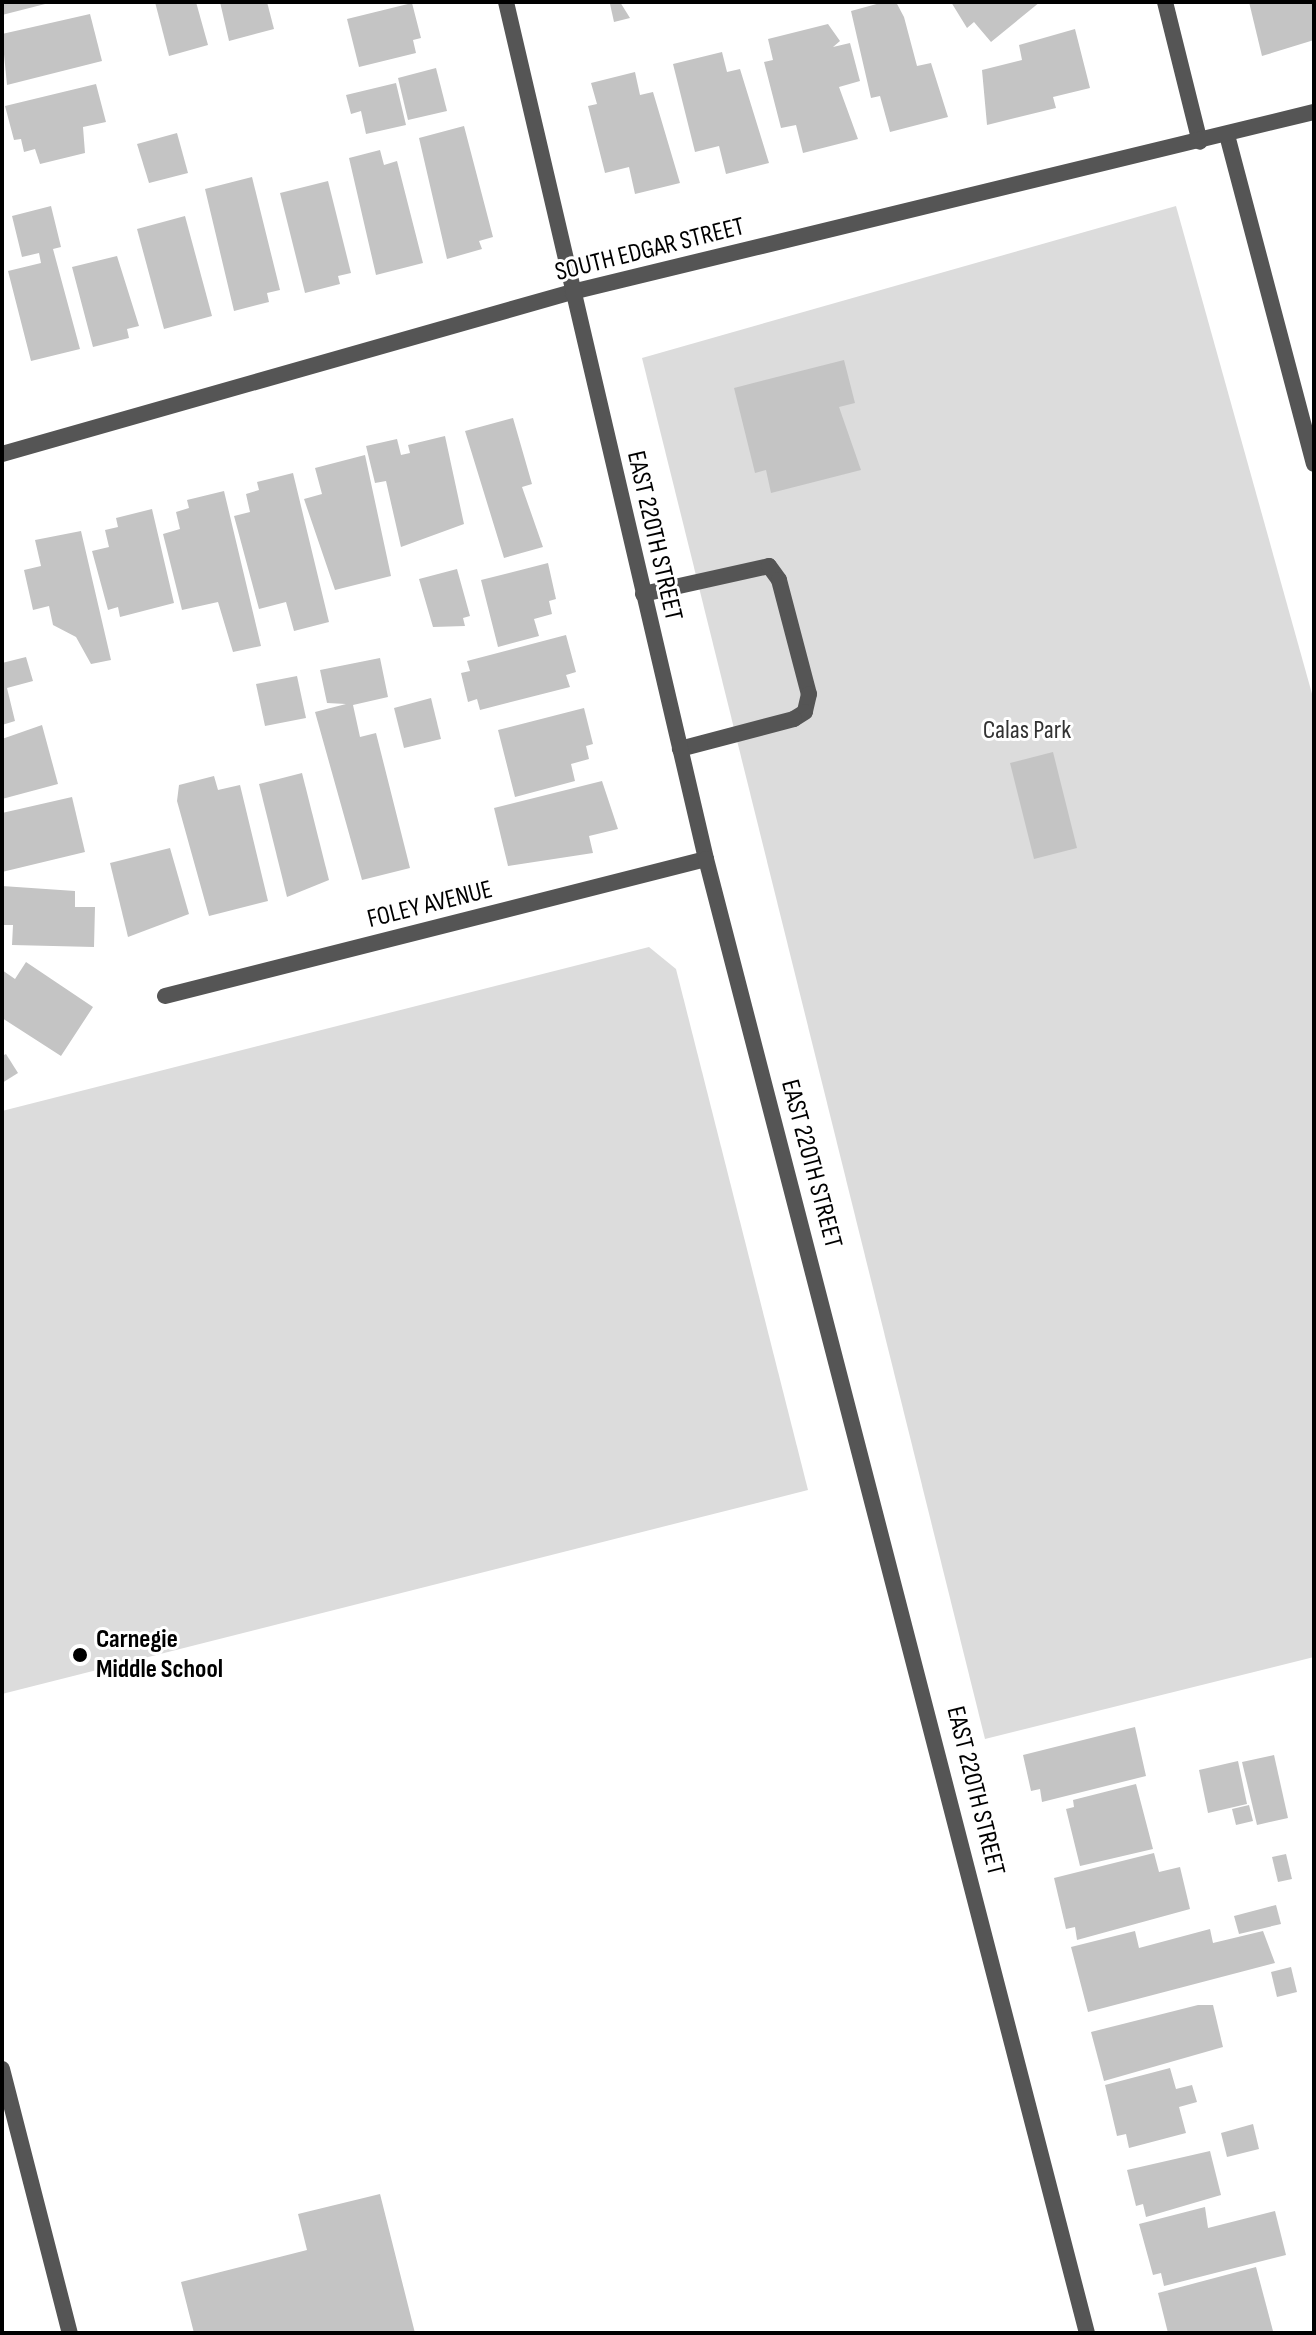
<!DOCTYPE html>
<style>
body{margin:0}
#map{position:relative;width:1316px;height:2335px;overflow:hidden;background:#fff;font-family:"Sofia Sans Condensed",sans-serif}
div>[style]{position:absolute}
.green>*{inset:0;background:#dcdcdc}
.building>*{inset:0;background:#c4c4c4}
.service>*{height:16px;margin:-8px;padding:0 8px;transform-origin:8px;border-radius:8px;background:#555}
.minor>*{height:16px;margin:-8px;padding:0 8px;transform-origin:8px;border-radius:8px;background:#555}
.tertiary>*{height:16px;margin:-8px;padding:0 8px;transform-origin:8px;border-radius:8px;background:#555}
.dots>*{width:22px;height:22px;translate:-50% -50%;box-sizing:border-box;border:4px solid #fff;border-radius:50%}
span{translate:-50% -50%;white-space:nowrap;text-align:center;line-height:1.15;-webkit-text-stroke:6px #fff;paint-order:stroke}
.street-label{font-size:26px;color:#000}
.park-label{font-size:26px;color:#333}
.poi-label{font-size:26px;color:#000;font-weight:700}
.left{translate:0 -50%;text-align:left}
.frame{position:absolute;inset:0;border:4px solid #000;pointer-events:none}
</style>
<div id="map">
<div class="green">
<i style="clip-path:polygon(1176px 206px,1314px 701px,1314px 1657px,985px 1739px,642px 358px)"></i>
<i style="clip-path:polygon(649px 947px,676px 969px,808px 1490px,2px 1694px,2px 1111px)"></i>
</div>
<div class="building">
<i style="clip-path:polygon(2px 2px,49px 2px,49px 3px,2px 15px)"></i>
<i style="clip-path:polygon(155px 2px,196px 2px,208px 45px,169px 56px)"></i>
<i style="clip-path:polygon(220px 2px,267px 2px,274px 29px,229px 41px)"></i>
<i style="clip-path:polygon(620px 2px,630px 18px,614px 22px,610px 4px)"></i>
<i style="clip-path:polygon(884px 2px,896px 2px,904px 17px,917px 66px,931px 63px,948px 117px,890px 132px,880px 96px,871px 98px,851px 11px)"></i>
<i style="clip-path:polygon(951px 2px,1040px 2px,991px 42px,974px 22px,967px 28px)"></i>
<i style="clip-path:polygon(1249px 2px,1314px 2px,1314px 40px,1262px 56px)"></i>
<i style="clip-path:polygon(412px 3px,421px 38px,413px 40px,416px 53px,359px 67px,347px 19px)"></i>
<i style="clip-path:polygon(90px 14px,102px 61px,7px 85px,2px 34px)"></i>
<i style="clip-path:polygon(828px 24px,840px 41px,833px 47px,850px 43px,860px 81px,839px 87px,858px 139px,803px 153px,796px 125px,781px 128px,764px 62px,773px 60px,768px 39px)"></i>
<i style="clip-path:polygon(1075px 29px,1090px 88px,1053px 97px,1056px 108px,987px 125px,982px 70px,1022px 60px,1019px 45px)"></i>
<i style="clip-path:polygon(722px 52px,727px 72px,740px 69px,769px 163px,726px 174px,719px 146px,695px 152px,673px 64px)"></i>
<i style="clip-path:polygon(436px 68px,447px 111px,408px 120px,398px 78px)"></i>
<i style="clip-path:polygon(635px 72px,640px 95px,653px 92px,680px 183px,635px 194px,629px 167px,605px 173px,588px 106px,597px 104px,591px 83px)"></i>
<i style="clip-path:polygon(396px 83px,406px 125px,366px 134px,361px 111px,351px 114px,346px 95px)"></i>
<i style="clip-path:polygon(96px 84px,106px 122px,83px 127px,85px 153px,40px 164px,35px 149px,24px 152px,21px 139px,14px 140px,5px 106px)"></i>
<i style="clip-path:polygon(464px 126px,493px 237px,479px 241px,482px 249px,447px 259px,419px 138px)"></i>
<i style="clip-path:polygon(177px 133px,188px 173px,149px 183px,137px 144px)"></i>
<i style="clip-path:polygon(380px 150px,384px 165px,397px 161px,423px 263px,376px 275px,349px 158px)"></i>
<i style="clip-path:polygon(252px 177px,280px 290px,267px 293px,269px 302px,234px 311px,205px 189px)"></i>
<i style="clip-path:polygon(328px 181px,351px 273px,338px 276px,340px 284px,305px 293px,280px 193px)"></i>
<i style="clip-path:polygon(51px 206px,61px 247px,53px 249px,80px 349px,31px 361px,8px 271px,41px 263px,39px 253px,22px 257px,12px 216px)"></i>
<i style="clip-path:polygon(185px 216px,212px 316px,164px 329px,137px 229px)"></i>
<i style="clip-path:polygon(117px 256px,139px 326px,127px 329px,129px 338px,93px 347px,72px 267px)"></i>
<i style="clip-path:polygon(844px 360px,855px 403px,839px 407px,861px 470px,771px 493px,766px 470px,755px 473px,734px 388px)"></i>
<i style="clip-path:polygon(513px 418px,532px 484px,522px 487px,543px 547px,504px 558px,465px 431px)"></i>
<i style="clip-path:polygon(445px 436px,464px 524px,401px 547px,386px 481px,375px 483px,366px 446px,397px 439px,401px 455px,410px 453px,408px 445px)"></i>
<i style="clip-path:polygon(365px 455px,391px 576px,335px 590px,304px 499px,322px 494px,315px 468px)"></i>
<i style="clip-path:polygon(293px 473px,329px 622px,294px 631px,286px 602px,259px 609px,234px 516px,250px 512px,246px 494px,259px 490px,257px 482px)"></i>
<i style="clip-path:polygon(224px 491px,261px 646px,233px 652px,218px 602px,182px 610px,163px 534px,180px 529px,176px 512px,189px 508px,187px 500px)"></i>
<i style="clip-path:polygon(152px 509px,174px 603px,120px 617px,118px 607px,108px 610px,92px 551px,109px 547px,105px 530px,118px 527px,116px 518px)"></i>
<i style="clip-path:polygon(81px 531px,111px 660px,91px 664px,76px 637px,53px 625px,49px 606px,33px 610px,24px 570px,41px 566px,35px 540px)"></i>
<i style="clip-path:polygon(548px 563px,556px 599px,549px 601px,552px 614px,534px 619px,539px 636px,498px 647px,481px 580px)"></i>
<i style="clip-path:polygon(457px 569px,470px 616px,463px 618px,465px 626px,433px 627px,419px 579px)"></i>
<i style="clip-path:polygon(566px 635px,576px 672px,566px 675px,570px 687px,480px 710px,477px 699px,468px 702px,461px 673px,470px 671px,467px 661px)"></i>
<i style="clip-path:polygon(26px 657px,33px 681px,7px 688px,15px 721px,2px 725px,2px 663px)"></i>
<i style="clip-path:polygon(380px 658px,388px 697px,353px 705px,360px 737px,376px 733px,410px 868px,362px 880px,315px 712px,346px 704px,327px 703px,320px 670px)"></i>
<i style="clip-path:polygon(297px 676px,306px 718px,265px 726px,256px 684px)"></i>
<i style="clip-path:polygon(431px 698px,441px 739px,404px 748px,394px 708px)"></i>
<i style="clip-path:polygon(584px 708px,593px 744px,586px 746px,589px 759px,571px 764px,575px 781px,515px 797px,498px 730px)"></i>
<i style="clip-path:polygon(42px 725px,58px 784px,2px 799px,2px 739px)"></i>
<i style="clip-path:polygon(1053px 752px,1077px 848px,1034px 859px,1010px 763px)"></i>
<i style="clip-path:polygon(302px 773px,329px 880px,287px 897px,259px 784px)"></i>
<i style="clip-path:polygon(214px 776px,218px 790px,240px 785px,268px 901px,209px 916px,177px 801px,179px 785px)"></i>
<i style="clip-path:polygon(602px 781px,618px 829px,589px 836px,593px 853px,508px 866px,494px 808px)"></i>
<i style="clip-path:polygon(72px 797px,85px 852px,2px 872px,2px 813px)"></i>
<i style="clip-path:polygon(170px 848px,189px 914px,128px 937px,110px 863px)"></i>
<i style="clip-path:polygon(2px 886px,75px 891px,75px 907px,95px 907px,94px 947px,12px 945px,13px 925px,2px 925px)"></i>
<i style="clip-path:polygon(26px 962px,93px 1007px,61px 1056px,2px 1018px,2px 970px,15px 979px)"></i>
<i style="clip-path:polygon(6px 1054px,18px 1073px,2px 1083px,2px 1056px)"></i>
<i style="clip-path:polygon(1135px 1727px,1146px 1776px,1042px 1802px,1040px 1789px,1031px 1791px,1023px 1755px)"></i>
<i style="clip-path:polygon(1274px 1755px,1288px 1818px,1257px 1825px,1242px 1762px)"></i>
<i style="clip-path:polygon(1238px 1761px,1247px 1804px,1208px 1813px,1199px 1770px)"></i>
<i style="clip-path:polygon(1136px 1784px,1153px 1849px,1080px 1866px,1066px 1809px,1074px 1807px,1073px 1800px)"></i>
<i style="clip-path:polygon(1249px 1805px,1253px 1821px,1236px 1825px,1232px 1809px)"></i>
<i style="clip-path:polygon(1154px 1853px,1159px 1872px,1180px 1867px,1190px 1909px,1077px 1940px,1075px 1927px,1066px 1929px,1054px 1878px)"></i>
<i style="clip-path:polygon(1286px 1854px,1292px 1879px,1278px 1882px,1272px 1857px)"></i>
<i style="clip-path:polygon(1276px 1905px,1281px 1924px,1239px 1934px,1234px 1916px)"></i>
<i style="clip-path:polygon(1210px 1929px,1213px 1943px,1263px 1931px,1275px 1963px,1088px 2012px,1071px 1947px,1135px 1931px,1139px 1948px)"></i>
<i style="clip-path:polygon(1291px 1967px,1297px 1992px,1277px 1997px,1271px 1972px)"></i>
<i style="clip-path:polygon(1198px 2005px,1213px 2005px,1223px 2047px,1104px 2081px,1091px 2032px)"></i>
<i style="clip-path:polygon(1170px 2068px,1176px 2089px,1192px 2085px,1197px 2102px,1179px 2107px,1186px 2133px,1129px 2148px,1126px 2134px,1117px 2136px,1105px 2085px)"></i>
<i style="clip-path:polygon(1253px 2124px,1259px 2149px,1227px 2157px,1221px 2133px)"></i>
<i style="clip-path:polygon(1210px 2151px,1221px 2195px,1146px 2217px,1143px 2204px,1136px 2206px,1127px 2170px)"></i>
<i style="clip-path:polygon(380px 2194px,415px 2333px,194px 2333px,181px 2282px,307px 2250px,298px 2214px)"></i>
<i style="clip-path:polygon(1205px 2207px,1208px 2228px,1275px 2211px,1286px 2255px,1164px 2286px,1161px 2273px,1153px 2275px,1139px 2224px)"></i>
<i style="clip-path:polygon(1256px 2267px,1273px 2331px,1168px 2333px,1158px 2293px)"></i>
</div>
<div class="service">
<i style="left:643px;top:594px;width:129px;rotate:-12.5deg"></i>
<i style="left:769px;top:566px;width:17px;rotate:54deg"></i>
<i style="left:779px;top:580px;width:118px;rotate:75.3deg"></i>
<i style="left:809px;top:694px;width:18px;rotate:103deg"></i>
<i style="left:805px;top:712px;width:13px;rotate:148deg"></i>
<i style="left:794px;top:719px;width:118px;rotate:165.3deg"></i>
<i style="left:2px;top:2069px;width:273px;rotate:75.6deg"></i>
</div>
<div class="minor">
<i style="left:1165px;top:2px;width:144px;rotate:76deg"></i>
<i style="left:1227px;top:135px;width:340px;rotate:75.2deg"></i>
<i style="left:2px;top:454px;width:593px;rotate:-15.87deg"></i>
<i style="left:572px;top:292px;width:764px;rotate:-13.64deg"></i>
<i style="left:165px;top:996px;width:558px;rotate:-14.21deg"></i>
</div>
<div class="tertiary">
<i style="left:506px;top:2px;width:880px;rotate:76.86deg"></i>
<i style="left:706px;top:859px;width:1522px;rotate:75.51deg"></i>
</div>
<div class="dots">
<i style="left:80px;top:1655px;background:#000"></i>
</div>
<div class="street-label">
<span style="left:650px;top:250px;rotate:-14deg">SOUTH EDGAR STREET</span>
<span style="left:654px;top:536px;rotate:77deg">EAST 220TH STREET</span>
<span style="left:430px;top:905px;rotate:-14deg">FOLEY AVENUE</span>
<span style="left:811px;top:1164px;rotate:75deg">EAST 220TH STREET</span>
<span style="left:975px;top:1791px;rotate:76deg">EAST 220TH STREET</span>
</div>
<div class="park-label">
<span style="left:1027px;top:731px">Calas Park</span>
</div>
<div class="poi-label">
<span class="left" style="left:96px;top:1655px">Carnegie<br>Middle School</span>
</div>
<div class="frame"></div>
</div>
